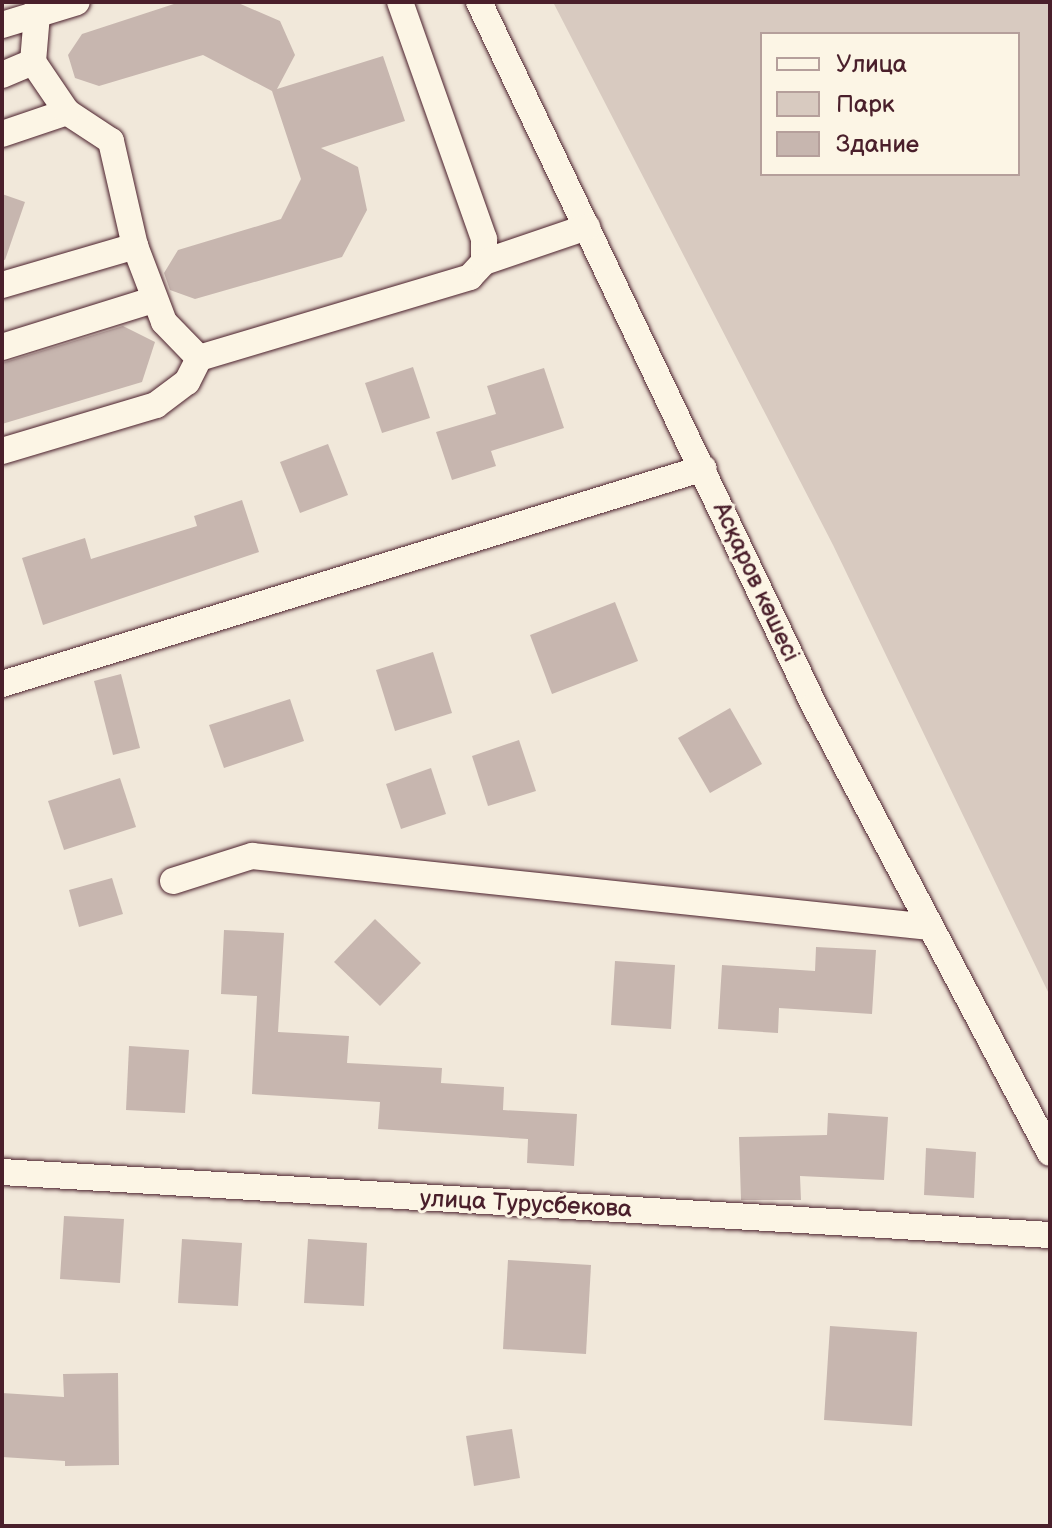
<!DOCTYPE html>
<meta charset="utf-8">
<style>
body{margin:0}
#map{position:relative;width:1052px;height:1528px;overflow:hidden;background:#f1e8da;font-family:"Balsamiq Sans",sans-serif}
div>[style]{position:absolute}
.green>*{inset:0;background:#d8cac0}
.building>*{inset:0;background:#c7b6af}
.roads{filter:drop-shadow(0 0 2px #4a1f2b) drop-shadow(0 0 2px #4a1f2b)}
.minor>*{height:26px;margin:-13px;padding:0 13px;transform-origin:13px;border-radius:13px;background:#fcf5e5}
span{translate:-50% -50%;white-space:nowrap;text-align:center;line-height:1.15;-webkit-text-stroke:6px #fcf5e5;paint-order:stroke}
.street-label{font-size:24px;color:#4a1f2b}
.frame{position:absolute;inset:0;border:4px solid #4a1f2b;pointer-events:none}
.legend{position:absolute;left:760px;top:32px;width:260px;height:144px;box-sizing:border-box;background:#fcf5e5;border:2px solid #b59f9b;margin:0;padding:10px 14px;list-style:none;font-size:24px;color:#4a1f2b}
.legend li{display:flex;align-items:center;gap:16px;height:40px}
.legend b{width:40px;border:2px solid #b59f9b}
</style>
<div id="map">
<div class="green">
<i style="clip-path:polygon(evenodd,553px 2px,1050px 2px,1050px 996px,833px 545px,553px 2px,762px 34px,1018px 34px,1018px 174px,762px 174px,762px 34px)"></i>
</div>
<div class="building">
<i style="clip-path:polygon(180px 2px,236px 2px,280px 21px,295px 55px,277px 89px,383px 56px,405px 121px,321px 148px,358px 167px,367px 210px,342px 257px,195px 299px,170px 290px,164px 273px,178px 250px,281px 219px,301px 179px,272px 91px,203px 55px,99px 86px,75px 78px,68px 55px,82px 34px)"></i>
<i style="clip-path:polygon(2px 194px,25px 202px,5px 260px,2px 259px)"></i>
<i style="clip-path:polygon(123px 326px,155px 342px,142px 382px,2px 424px,2px 363px)"></i>
<i style="clip-path:polygon(413px 367px,430px 418px,382px 433px,365px 383px)"></i>
<i style="clip-path:polygon(544px 368px,564px 428px,491px 451px,496px 466px,452px 480px,436px 432px,496px 414px,487px 386px)"></i>
<i style="clip-path:polygon(328px 444px,348px 495px,300px 513px,280px 462px)"></i>
<i style="clip-path:polygon(242px 500px,259px 552px,43px 625px,22px 558px,85px 538px,91px 559px,197px 526px,194px 516px)"></i>
<i style="clip-path:polygon(615px 602px,638px 661px,552px 694px,530px 635px)"></i>
<i style="clip-path:polygon(433px 652px,452px 713px,395px 731px,376px 670px)"></i>
<i style="clip-path:polygon(121px 674px,140px 748px,113px 755px,94px 681px)"></i>
<i style="clip-path:polygon(290px 699px,304px 741px,224px 768px,209px 725px)"></i>
<i style="clip-path:polygon(730px 708px,762px 764px,710px 793px,678px 738px)"></i>
<i style="clip-path:polygon(519px 740px,536px 791px,488px 806px,472px 756px)"></i>
<i style="clip-path:polygon(431px 768px,446px 814px,401px 829px,386px 784px)"></i>
<i style="clip-path:polygon(120px 778px,136px 827px,64px 850px,48px 801px)"></i>
<i style="clip-path:polygon(112px 878px,123px 914px,79px 927px,69px 890px)"></i>
<i style="clip-path:polygon(375px 919px,421px 963px,380px 1006px,334px 962px)"></i>
<i style="clip-path:polygon(224px 930px,284px 933px,278px 1032px,349px 1036px,347px 1063px,442px 1068px,441px 1083px,504px 1087px,503px 1110px,577px 1114px,574px 1166px,527px 1163px,528px 1139px,378px 1129px,380px 1102px,252px 1094px,257px 996px,221px 994px)"></i>
<i style="clip-path:polygon(816px 947px,876px 950px,872px 1014px,779px 1008px,778px 1033px,718px 1029px,722px 965px,815px 971px)"></i>
<i style="clip-path:polygon(615px 961px,675px 965px,671px 1029px,611px 1025px)"></i>
<i style="clip-path:polygon(129px 1046px,189px 1050px,185px 1113px,126px 1110px)"></i>
<i style="clip-path:polygon(828px 1113px,888px 1117px,884px 1180px,800px 1176px,801px 1200px,741px 1200px,739px 1137px,827px 1135px)"></i>
<i style="clip-path:polygon(926px 1148px,976px 1152px,974px 1198px,924px 1195px)"></i>
<i style="clip-path:polygon(64px 1216px,124px 1219px,120px 1283px,60px 1279px)"></i>
<i style="clip-path:polygon(182px 1239px,242px 1243px,238px 1306px,178px 1303px)"></i>
<i style="clip-path:polygon(308px 1239px,367px 1243px,364px 1306px,304px 1303px)"></i>
<i style="clip-path:polygon(508px 1260px,591px 1265px,586px 1354px,503px 1349px)"></i>
<i style="clip-path:polygon(830px 1326px,917px 1332px,912px 1426px,824px 1420px)"></i>
<i style="clip-path:polygon(118px 1373px,119px 1465px,65px 1466px,65px 1461px,2px 1457px,2px 1393px,64px 1397px,63px 1374px)"></i>
<i style="clip-path:polygon(512px 1429px,520px 1478px,474px 1486px,466px 1436px)"></i>
</div>
<div class="roads">
<div class="minor">
<i style="left:479px;top:2px;width:779px;rotate:64.52deg"></i>
<i style="left:814px;top:705px;width:506px;rotate:62.22deg"></i>
<i style="left:2px;top:25px;width:78px;rotate:-17deg"></i>
<i style="left:2px;top:75px;width:34px;rotate:-23deg"></i>
<i style="left:2px;top:134px;width:69px;rotate:-18.7deg"></i>
<i style="left:135px;top:246px;width:81px;rotate:69.1deg"></i>
<i style="left:164px;top:322px;width:50px;rotate:45.8deg"></i>
<i style="left:199px;top:358px;width:283px;rotate:-16.6deg"></i>
<i style="left:470px;top:277px;width:21px;rotate:-47deg"></i>
<i style="left:484px;top:262px;width:23px;rotate:-90deg"></i>
<i style="left:484px;top:239px;width:251px;rotate:-109.5deg"></i>
<i style="left:484px;top:262px;width:109px;rotate:-18.8deg"></i>
<i style="left:2px;top:285px;width:139px;rotate:-16.3deg"></i>
<i style="left:135px;top:246px;width:108px;rotate:-102.9deg"></i>
<i style="left:111px;top:141px;width:53px;rotate:-146.6deg"></i>
<i style="left:67px;top:112px;width:60px;rotate:-124.2deg"></i>
<i style="left:33px;top:62px;width:60px;rotate:-85.2deg"></i>
<i style="left:2px;top:347px;width:158px;rotate:-17.3deg"></i>
<i style="left:2px;top:451px;width:161px;rotate:-16.6deg"></i>
<i style="left:156px;top:405px;width:39px;rotate:-37deg"></i>
<i style="left:187px;top:382px;width:27px;rotate:-63deg"></i>
<i style="left:2px;top:684px;width:734px;rotate:-17.1deg"></i>
<i style="left:173px;top:881px;width:83px;rotate:-17.6deg"></i>
<i style="left:252px;top:856px;width:682px;rotate:5.98deg"></i>
<i style="left:2px;top:1172px;width:1050px;rotate:3.44deg"></i>
</div>
</div>
<div class="street-label">
<span style="left:756px;top:582px;rotate:65deg">Асқаров көшесі</span>
<span style="left:526px;top:1204px;rotate:3deg">улица Турусбекова</span>
</div>
<div class="frame"></div>
<ul class="legend">
<li><b style="height:10px;background:#fcf5e5"></b>Улица</li>
<li><b style="height:22px;background:#d8cac0"></b>Парк</li>
<li><b style="height:22px;background:#c7b6af"></b>Здание</li>
</ul>
</div>
